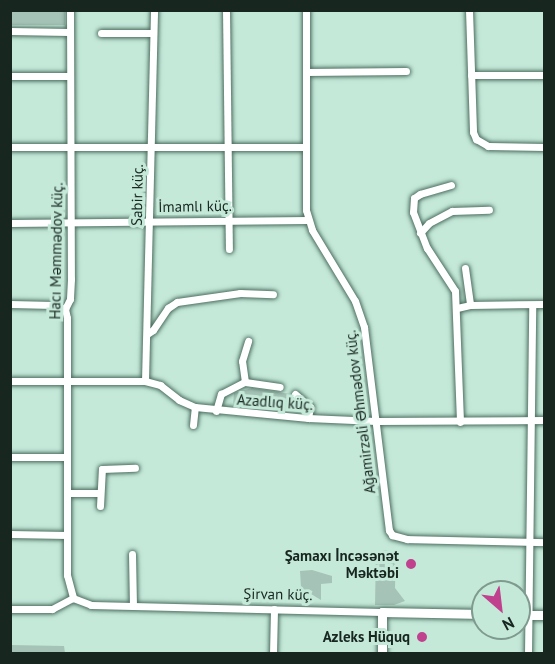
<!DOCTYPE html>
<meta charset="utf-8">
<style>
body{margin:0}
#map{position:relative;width:555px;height:664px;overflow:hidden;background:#c4e9d9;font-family:"PT Sans",sans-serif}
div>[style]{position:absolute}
.green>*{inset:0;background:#a5c4b7}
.roads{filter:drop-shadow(0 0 2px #4c6e60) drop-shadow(0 0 2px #4c6e60)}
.minor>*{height:7px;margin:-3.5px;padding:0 3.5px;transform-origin:3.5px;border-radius:3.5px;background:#fff}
.tertiary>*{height:9px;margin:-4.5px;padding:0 4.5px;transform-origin:4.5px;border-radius:4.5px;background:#fff}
.dots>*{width:16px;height:16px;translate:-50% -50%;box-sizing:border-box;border:3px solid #c4e9d9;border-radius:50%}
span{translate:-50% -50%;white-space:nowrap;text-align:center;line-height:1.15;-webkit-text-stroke:6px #c4e9d9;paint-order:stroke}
.street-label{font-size:15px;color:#182620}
.poi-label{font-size:15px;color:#182620;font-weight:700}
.right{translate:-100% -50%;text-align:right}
.frame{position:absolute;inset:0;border:12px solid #182620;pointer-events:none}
.north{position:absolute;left:471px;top:580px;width:60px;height:60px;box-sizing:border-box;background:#c4e9d9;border:2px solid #7f9b8f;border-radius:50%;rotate:152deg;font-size:16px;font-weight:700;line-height:24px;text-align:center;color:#182620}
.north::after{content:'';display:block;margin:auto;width:21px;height:27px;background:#c0418d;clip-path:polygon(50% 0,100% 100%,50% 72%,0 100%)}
</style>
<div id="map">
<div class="green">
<i style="clip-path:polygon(10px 11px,65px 11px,65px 25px,11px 25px)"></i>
<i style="clip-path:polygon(252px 388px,290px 394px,301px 403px,298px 412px,233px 406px,234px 393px)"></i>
<i style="clip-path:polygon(376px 550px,396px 551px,395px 588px,405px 601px,394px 605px,375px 605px)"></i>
<i style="clip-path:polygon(312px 570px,332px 576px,332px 583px,321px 584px,321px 600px,301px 588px,300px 571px)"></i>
<i style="clip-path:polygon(11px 645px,64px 646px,65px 653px,11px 653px)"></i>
</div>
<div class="roads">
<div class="minor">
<i style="left:70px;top:10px;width:269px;rotate:89.8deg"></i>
<i style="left:71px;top:279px;width:20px;rotate:93deg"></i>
<i style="left:70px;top:299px;width:11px;rotate:117deg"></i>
<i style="left:65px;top:309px;width:9px;rotate:77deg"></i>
<i style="left:67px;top:318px;width:257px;rotate:90deg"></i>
<i style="left:67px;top:575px;width:24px;rotate:75deg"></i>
<i style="left:226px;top:10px;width:239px;rotate:89.3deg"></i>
<i style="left:306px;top:10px;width:200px;rotate:90deg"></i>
<i style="left:306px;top:210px;width:21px;rotate:73deg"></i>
<i style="left:312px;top:230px;width:83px;rotate:58.8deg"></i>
<i style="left:355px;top:301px;width:28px;rotate:71deg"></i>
<i style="left:364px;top:327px;width:205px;rotate:83deg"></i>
<i style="left:389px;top:530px;width:6px;rotate:59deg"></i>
<i style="left:392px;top:535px;width:16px;rotate:15deg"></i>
<i style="left:407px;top:539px;width:137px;rotate:1.3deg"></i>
<i style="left:469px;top:10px;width:122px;rotate:88.1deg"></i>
<i style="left:473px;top:132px;width:8px;rotate:67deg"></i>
<i style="left:476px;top:139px;width:14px;rotate:30deg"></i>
<i style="left:488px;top:146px;width:56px;rotate:1deg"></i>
<i style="left:10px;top:31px;width:59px;rotate:1deg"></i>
<i style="left:101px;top:33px;width:52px"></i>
<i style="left:306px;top:72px;width:100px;rotate:-0.6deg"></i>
<i style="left:471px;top:75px;width:73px"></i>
<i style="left:10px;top:76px;width:60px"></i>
<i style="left:10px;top:147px;width:296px"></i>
<i style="left:451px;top:185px;width:32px;rotate:164deg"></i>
<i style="left:420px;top:194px;width:7px;rotate:146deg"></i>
<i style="left:414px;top:198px;width:14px;rotate:94deg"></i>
<i style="left:413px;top:212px;width:39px;rotate:69deg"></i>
<i style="left:427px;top:248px;width:51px;rotate:56.9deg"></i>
<i style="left:455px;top:291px;width:131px;rotate:87.8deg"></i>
<i style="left:10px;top:223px;width:298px;rotate:-0.6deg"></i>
<i style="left:420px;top:233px;width:13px;rotate:-48deg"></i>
<i style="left:429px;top:223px;width:26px;rotate:-28deg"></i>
<i style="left:452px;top:211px;width:37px;rotate:-2deg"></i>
<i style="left:465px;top:268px;width:37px;rotate:82deg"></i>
<i style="left:10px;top:304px;width:44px;rotate:1.3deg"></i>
<i style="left:54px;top:305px;width:12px;rotate:20deg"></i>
<i style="left:457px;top:308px;width:13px;rotate:-13deg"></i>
<i style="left:470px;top:305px;width:74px;rotate:-0.8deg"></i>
<i style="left:147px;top:334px;width:7px;rotate:-34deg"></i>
<i style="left:153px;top:330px;width:27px;rotate:-56deg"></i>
<i style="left:168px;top:308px;width:11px;rotate:-34deg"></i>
<i style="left:177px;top:302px;width:64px;rotate:-8.1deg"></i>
<i style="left:240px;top:293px;width:33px;rotate:2deg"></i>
<i style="left:10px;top:381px;width:135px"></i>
<i style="left:145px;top:381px;width:16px;rotate:15deg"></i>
<i style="left:160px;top:385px;width:24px;rotate:38deg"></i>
<i style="left:179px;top:400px;width:17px;rotate:24deg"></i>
<i style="left:195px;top:407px;width:114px;rotate:5.6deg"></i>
<i style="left:308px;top:418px;width:68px;rotate:2.5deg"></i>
<i style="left:376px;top:421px;width:168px;rotate:-0.3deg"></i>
<i style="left:145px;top:381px;width:371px;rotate:-88.6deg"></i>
<i style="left:245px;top:382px;width:35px;rotate:8deg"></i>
<i style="left:295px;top:394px;width:20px;rotate:41deg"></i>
<i style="left:310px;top:407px;width:11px;rotate:100deg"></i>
<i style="left:216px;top:411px;width:18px;rotate:-74deg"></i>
<i style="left:221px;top:394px;width:27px;rotate:-27deg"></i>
<i style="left:245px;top:382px;width:21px;rotate:-98deg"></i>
<i style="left:242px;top:361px;width:21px;rotate:-73deg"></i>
<i style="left:193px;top:425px;width:18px;rotate:-84deg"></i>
<i style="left:10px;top:457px;width:57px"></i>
<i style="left:67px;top:493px;width:33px"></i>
<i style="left:100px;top:506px;width:37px;rotate:-87deg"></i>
<i style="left:102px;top:469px;width:33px;rotate:-2deg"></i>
<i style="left:10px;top:534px;width:57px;rotate:1deg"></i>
<i style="left:132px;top:554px;width:52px;rotate:88.9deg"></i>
<i style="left:73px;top:598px;width:19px;rotate:21deg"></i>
<i style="left:91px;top:605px;width:291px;rotate:1.4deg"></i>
<i style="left:10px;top:609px;width:42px"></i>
<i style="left:52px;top:609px;width:24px;rotate:-28deg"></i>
<i style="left:273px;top:654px;width:45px;rotate:-88.7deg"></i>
<i style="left:528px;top:654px;width:349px;rotate:-89.3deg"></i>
</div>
<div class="tertiary">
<i style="left:519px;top:615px;width:25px"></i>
<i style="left:382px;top:654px;width:42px;rotate:-90deg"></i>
<i style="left:382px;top:612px;width:101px;rotate:1.1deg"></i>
</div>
</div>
<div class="dots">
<i style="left:411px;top:564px;background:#c0418d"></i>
<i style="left:422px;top:637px;background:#c0418d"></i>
</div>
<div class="street-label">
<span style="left:137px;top:195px;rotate:-89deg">Sabir küç.</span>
<span style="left:195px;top:206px;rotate:-1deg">İmamlı küç.</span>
<span style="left:56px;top:251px;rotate:-89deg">Hacı Məmmədov küç.</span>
<span style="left:275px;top:402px;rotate:4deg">Azadlıq küç.</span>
<span style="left:360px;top:412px;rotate:-97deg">Ağamirzəli Əhmədov küç.</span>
<span style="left:278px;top:594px;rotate:1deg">Şirvan küç.</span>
</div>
<div class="poi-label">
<span class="right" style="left:399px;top:564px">Şamaxı İncəsənət<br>Məktəbi</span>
<span class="right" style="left:410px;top:637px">Azleks Hüquq</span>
</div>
<div class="frame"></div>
<div class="north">N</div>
</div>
